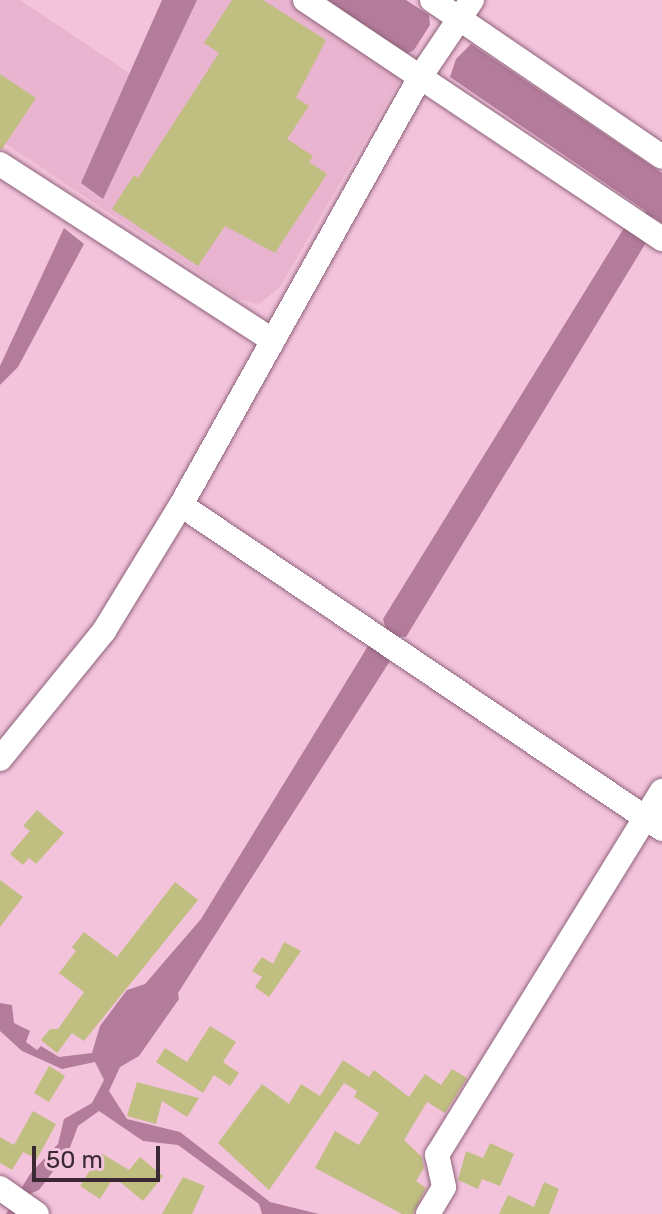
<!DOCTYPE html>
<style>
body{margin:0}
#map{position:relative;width:662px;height:1214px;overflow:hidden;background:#f3c3dc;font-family:Rubik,sans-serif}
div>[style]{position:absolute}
.built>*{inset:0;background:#e9b4d0}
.water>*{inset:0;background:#b47c9b}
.building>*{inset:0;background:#c1be81}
.roads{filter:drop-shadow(0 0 2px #8d637a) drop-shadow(0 0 2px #8d637a)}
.minor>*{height:24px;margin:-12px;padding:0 12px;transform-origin:12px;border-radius:12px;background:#fff}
span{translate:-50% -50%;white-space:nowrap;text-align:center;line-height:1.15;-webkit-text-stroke:7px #f3c3dc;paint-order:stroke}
.scale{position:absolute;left:32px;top:1146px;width:128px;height:36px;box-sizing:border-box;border:4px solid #3a2832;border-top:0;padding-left:10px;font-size:24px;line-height:28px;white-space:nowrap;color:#3a2832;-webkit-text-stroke:6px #f3c3dc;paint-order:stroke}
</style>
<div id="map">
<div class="built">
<i style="clip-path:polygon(0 0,20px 0,141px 81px,178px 0,356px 0,420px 45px,280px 287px,259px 304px,238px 299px,0 140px)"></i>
</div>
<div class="water">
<i style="clip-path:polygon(162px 0,197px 0,103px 199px,81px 183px)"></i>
<i style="clip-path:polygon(328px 0,406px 0,429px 15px,430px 25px,414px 50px,406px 54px)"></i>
<i style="clip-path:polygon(471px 44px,662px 173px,662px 223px,653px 217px,642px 233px,647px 241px,406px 637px,395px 636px,385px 653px,390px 661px,178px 993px,179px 999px,139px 1056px,120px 1067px,109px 1091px,127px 1119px,180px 1132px,270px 1202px,319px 1214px,262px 1214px,259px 1204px,178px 1145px,143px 1141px,99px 1111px,78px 1126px,69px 1150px,39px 1190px,27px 1195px,21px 1214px,6px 1214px,30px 1174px,58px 1144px,64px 1119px,92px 1103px,104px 1080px,95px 1062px,62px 1069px,22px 1051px,0 1031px,0 1003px,12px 1005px,14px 1023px,30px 1031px,26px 1042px,37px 1050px,41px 1046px,59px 1057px,92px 1053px,100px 1026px,127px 990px,145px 984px,201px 919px,368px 646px,376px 646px,386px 630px,383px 619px,624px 228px,634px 229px,646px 211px,450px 77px,456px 59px)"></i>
<i style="clip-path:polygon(64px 228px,84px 244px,18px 367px,0 385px,0 366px)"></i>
</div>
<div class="building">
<i style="clip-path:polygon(232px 0,263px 0,326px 40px,296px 98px,309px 106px,287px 139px,313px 156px,309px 162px,327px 174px,275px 253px,225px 226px,198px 266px,112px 209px,134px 175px,138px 178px,219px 53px,204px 43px)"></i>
<i style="clip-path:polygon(0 74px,36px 98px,2px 149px,0 149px)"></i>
<i style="clip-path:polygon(37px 810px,64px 833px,36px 864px,29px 858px,23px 865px,10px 854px,30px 831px,23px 826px)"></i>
<i style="clip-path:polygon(0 880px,23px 897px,0 927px)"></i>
<i style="clip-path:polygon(175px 882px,198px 900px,84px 1041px,72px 1033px,57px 1053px,41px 1040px,50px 1029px,58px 1029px,84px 992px,59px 973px,76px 951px,72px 947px,84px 932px,117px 957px)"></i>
<i style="clip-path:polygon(284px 942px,301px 951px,269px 997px,255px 987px,262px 977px,252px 971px,262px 957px,273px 964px)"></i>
<i style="clip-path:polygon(210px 1026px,236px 1042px,223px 1062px,239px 1073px,230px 1086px,214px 1075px,203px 1093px,156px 1062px,165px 1048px,187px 1062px)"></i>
<i style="clip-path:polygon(343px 1060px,369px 1077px,374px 1070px,409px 1097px,425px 1074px,441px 1085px,452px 1069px,467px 1078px,445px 1113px,427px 1102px,404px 1140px,422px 1157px,424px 1168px,416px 1181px,426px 1188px,413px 1214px,402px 1214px,315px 1168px,335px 1131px,359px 1145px,379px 1113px,354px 1097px,357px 1091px,344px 1083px,269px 1190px,218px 1143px,262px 1084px,289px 1104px,301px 1084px,320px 1096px)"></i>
<i style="clip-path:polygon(49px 1066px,65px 1076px,49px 1102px,34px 1093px)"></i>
<i style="clip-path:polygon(137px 1082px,159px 1088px,199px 1098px,187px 1117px,162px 1101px,156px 1124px,127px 1116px)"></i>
<i style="clip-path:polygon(33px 1111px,56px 1124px,37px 1159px,23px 1152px,12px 1170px,0 1163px,0 1137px,14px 1145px)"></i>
<i style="clip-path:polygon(490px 1143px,514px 1154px,500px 1186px,482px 1179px,478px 1189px,458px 1180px,466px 1151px,483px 1158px)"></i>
<i style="clip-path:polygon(101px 1153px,129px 1170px,140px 1157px,163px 1176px,143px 1201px,114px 1177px,100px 1199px,80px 1186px)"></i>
<i style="clip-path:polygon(183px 1177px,205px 1186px,192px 1214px,162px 1214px)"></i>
<i style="clip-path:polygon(544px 1182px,559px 1189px,549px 1214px,499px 1214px,508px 1195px,534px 1207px)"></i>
</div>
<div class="roads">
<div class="minor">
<i style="left:305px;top:0;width:430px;rotate:33.8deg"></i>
<i style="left:432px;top:0;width:278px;rotate:34.3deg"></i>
<i style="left:0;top:164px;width:322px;rotate:32.9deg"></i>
<i style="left:181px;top:505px;width:580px;rotate:33.96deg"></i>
<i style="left:0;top:759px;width:165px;rotate:-50.9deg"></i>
<i style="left:104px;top:631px;width:148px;rotate:-58.6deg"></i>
<i style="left:181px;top:505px;width:490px;rotate:-60.8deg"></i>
<i style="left:420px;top:77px;width:93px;rotate:-56deg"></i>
<i style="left:0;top:1188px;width:45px;rotate:35.1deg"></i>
<i style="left:428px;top:1214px;width:31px;rotate:-59deg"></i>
<i style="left:444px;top:1187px;width:33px;rotate:-102deg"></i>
<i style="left:437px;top:1155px;width:428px;rotate:-58.3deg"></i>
</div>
</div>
<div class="scale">50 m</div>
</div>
